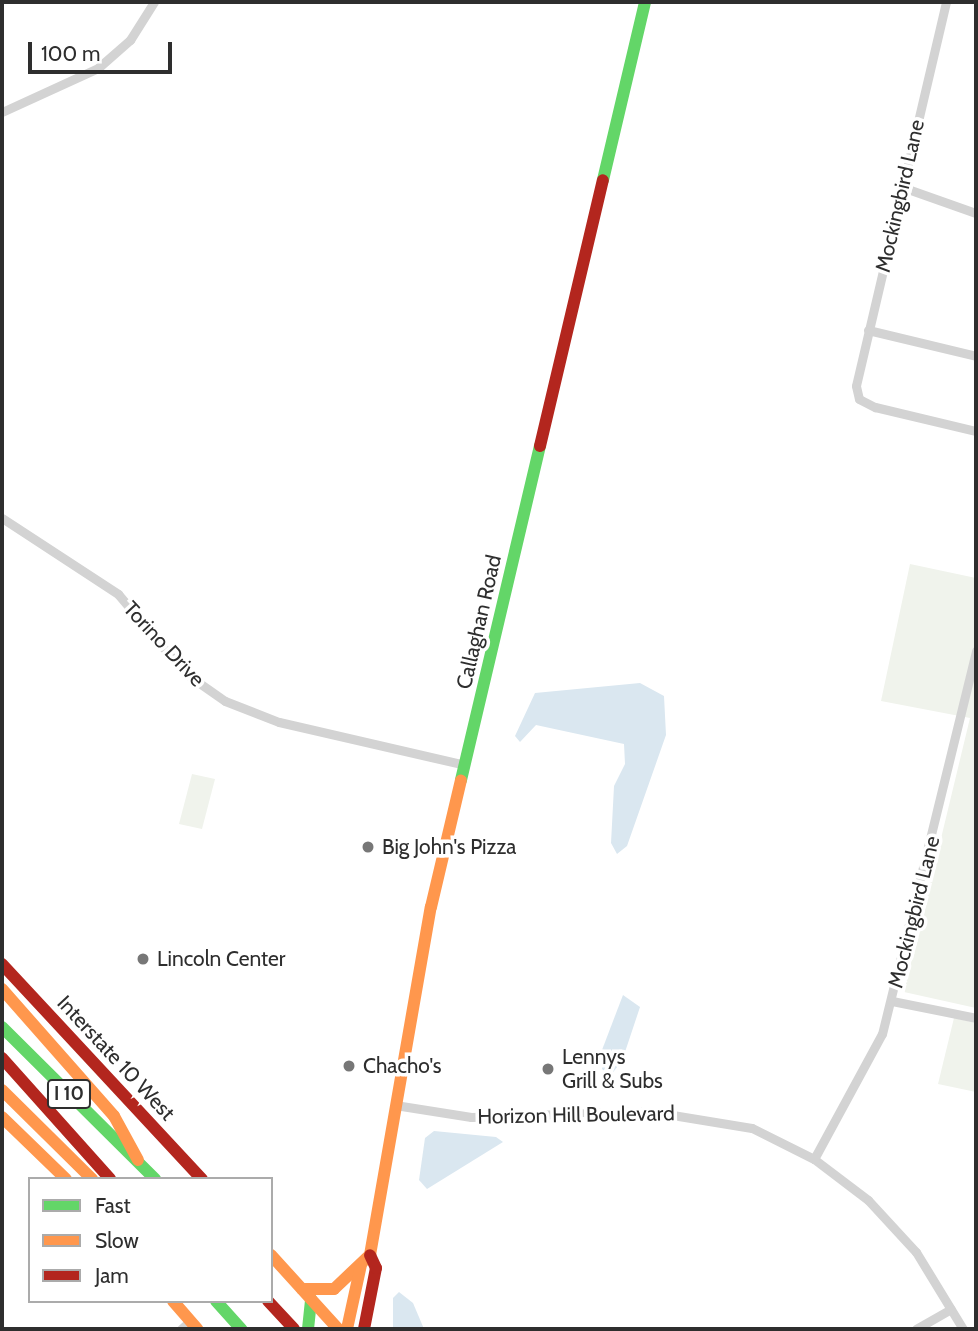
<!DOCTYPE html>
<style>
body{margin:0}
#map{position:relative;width:978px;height:1331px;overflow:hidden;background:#fff;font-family:Cabin,sans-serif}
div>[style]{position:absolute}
.green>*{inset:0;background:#f0f3ec}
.water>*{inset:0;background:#dae7f0}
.street>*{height:9px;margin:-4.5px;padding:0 4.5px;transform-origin:4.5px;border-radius:4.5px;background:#d3d3d3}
.fast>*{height:12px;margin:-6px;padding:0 6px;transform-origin:6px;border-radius:6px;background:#63d668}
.slow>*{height:12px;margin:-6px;padding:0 6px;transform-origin:6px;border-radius:6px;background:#ff974d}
.jam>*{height:12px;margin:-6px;padding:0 6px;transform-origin:6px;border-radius:6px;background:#b3261e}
.dots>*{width:19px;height:19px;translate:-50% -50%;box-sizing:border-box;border:4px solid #fff;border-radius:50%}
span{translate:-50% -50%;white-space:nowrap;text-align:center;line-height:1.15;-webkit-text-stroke:7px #fff;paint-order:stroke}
.shield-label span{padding:2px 5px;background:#fff;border:2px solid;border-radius:5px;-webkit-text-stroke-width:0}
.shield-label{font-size:19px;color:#2e2e2e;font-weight:700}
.street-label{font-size:21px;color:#2e2e2e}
.poi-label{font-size:21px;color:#2e2e2e}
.left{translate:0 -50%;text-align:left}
.frame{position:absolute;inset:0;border:4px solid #2e2e2e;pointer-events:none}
.legend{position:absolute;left:28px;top:1177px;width:245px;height:126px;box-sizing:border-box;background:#fff;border:2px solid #ababab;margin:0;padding:9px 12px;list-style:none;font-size:21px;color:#2e2e2e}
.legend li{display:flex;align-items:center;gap:14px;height:35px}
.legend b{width:35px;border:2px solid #ababab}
.scale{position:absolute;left:28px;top:42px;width:144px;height:32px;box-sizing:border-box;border:4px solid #2e2e2e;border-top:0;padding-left:9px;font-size:21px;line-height:24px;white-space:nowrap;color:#2e2e2e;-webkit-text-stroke:5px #fff;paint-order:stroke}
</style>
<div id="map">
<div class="green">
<i style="clip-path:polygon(910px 564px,976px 578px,976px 1008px,904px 992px,970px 718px,881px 701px)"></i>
<i style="clip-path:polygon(192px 774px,215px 779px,202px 829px,179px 824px)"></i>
<i style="clip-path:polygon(954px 1018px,976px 1023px,976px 1092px,938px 1084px)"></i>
</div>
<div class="water">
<i style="clip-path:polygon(640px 683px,664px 696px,666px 735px,627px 846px,617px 854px,611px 843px,614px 786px,625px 764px,624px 744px,536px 725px,520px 742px,515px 736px,535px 693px)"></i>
<i style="clip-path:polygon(623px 995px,640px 1007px,622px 1061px,610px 1076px,602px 1069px,602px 1050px)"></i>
<i style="clip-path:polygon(434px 1131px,496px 1137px,503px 1142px,427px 1189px,419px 1180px,425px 1138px)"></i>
<i style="clip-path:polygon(399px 1292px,413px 1303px,424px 1329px,393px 1329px,393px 1298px)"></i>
</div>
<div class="street">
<i style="left:946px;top:2px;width:394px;rotate:103.2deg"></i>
<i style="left:856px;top:386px;width:13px;rotate:77deg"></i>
<i style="left:859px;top:399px;width:18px;rotate:27deg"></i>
<i style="left:875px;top:407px;width:104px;rotate:13.4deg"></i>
<i style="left:2px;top:112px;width:106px;rotate:-24.6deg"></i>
<i style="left:98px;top:68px;width:43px;rotate:-41.2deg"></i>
<i style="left:130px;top:40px;width:45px;rotate:-57.7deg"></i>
<i style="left:902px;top:187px;width:78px;rotate:19.4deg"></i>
<i style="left:868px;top:330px;width:111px;rotate:13.5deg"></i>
<i style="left:2px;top:518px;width:139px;rotate:33.2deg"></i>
<i style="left:118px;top:594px;width:104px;rotate:49.7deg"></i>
<i style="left:185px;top:673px;width:49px;rotate:35deg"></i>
<i style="left:225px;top:701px;width:58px;rotate:21.3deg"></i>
<i style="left:279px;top:722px;width:191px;rotate:13deg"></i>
<i style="left:892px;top:1001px;width:86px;rotate:11.4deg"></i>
<i style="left:395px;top:1105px;width:77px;rotate:9deg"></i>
<i style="left:471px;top:1117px;width:177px;rotate:-1.9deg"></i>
<i style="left:648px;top:1111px;width:105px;rotate:9.3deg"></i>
<i style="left:752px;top:1128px;width:69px;rotate:26.6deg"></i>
<i style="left:814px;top:1159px;width:68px;rotate:37.2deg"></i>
<i style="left:868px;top:1200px;width:71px;rotate:47.3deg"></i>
<i style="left:916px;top:1252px;width:90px;rotate:58.6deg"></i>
<i style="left:814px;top:1159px;width:142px;rotate:-61.5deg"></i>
<i style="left:882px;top:1034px;width:395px;rotate:-76.2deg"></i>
<i style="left:181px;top:1329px;width:12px;rotate:-42deg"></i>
<i style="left:916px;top:1329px;width:40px;rotate:-29.7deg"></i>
</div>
<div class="fast">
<i style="left:603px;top:180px;width:183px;rotate:-76.7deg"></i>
<i style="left:461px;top:780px;width:343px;rotate:-76.7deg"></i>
<i style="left:2px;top:1027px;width:216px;rotate:44.8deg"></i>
<i style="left:216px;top:1301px;width:38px;rotate:48deg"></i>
<i style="left:308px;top:1329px;width:30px;rotate:-84deg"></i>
</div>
<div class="slow">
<i style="left:2px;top:989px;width:169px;rotate:48.6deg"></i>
<i style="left:114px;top:1116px;width:50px;rotate:61.4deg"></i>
<i style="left:2px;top:1090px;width:127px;rotate:44.7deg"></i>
<i style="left:2px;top:1117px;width:89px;rotate:44.1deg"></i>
<i style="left:271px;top:1255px;width:100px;rotate:47.8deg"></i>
<i style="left:302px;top:1289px;width:32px"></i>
<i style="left:334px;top:1289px;width:50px;rotate:-43.4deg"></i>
<i style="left:370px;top:1255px;width:353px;rotate:-80.1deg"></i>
<i style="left:431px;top:907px;width:130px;rotate:-76.7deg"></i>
<i style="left:173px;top:1301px;width:37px;rotate:49deg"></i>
<i style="left:347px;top:1329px;width:66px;rotate:-77.7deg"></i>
</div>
<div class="jam">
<i style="left:540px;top:446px;width:273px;rotate:-76.7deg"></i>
<i style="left:2px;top:964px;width:294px;rotate:47.1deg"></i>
<i style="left:2px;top:1058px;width:162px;rotate:48.2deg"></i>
<i style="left:268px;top:1301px;width:38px;rotate:47deg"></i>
<i style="left:364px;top:1329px;width:62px;rotate:-78.9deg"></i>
<i style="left:376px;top:1268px;width:14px;rotate:-115deg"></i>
</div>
<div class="dots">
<i style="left:368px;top:847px;background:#777"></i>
<i style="left:143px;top:959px;background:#777"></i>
<i style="left:349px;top:1066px;background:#777"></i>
<i style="left:548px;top:1069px;background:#777"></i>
</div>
<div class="shield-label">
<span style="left:69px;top:1094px">I 10</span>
</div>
<div class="street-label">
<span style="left:900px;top:196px;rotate:-77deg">Mockingbird Lane</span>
<span style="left:479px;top:622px;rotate:-77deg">Callaghan Road</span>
<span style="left:164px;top:644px;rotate:47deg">Torino Drive</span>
<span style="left:914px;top:912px;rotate:-76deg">Mockingbird Lane</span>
<span style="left:116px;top:1058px;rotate:47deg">Interstate 10 West</span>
<span style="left:576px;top:1115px;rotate:-1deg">Horizon Hill Boulevard</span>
</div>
<div class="poi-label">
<span class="left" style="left:382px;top:847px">Big John's Pizza</span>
<span class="left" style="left:157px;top:959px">Lincoln Center</span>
<span class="left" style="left:562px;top:1069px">Lennys<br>Grill &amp; Subs</span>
<span class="left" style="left:363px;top:1066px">Chacho's</span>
</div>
<div class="frame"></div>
<ul class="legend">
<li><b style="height:9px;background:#63d668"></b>Fast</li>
<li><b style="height:9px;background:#ff974d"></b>Slow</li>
<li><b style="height:9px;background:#b3261e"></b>Jam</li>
</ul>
<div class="scale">100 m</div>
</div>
